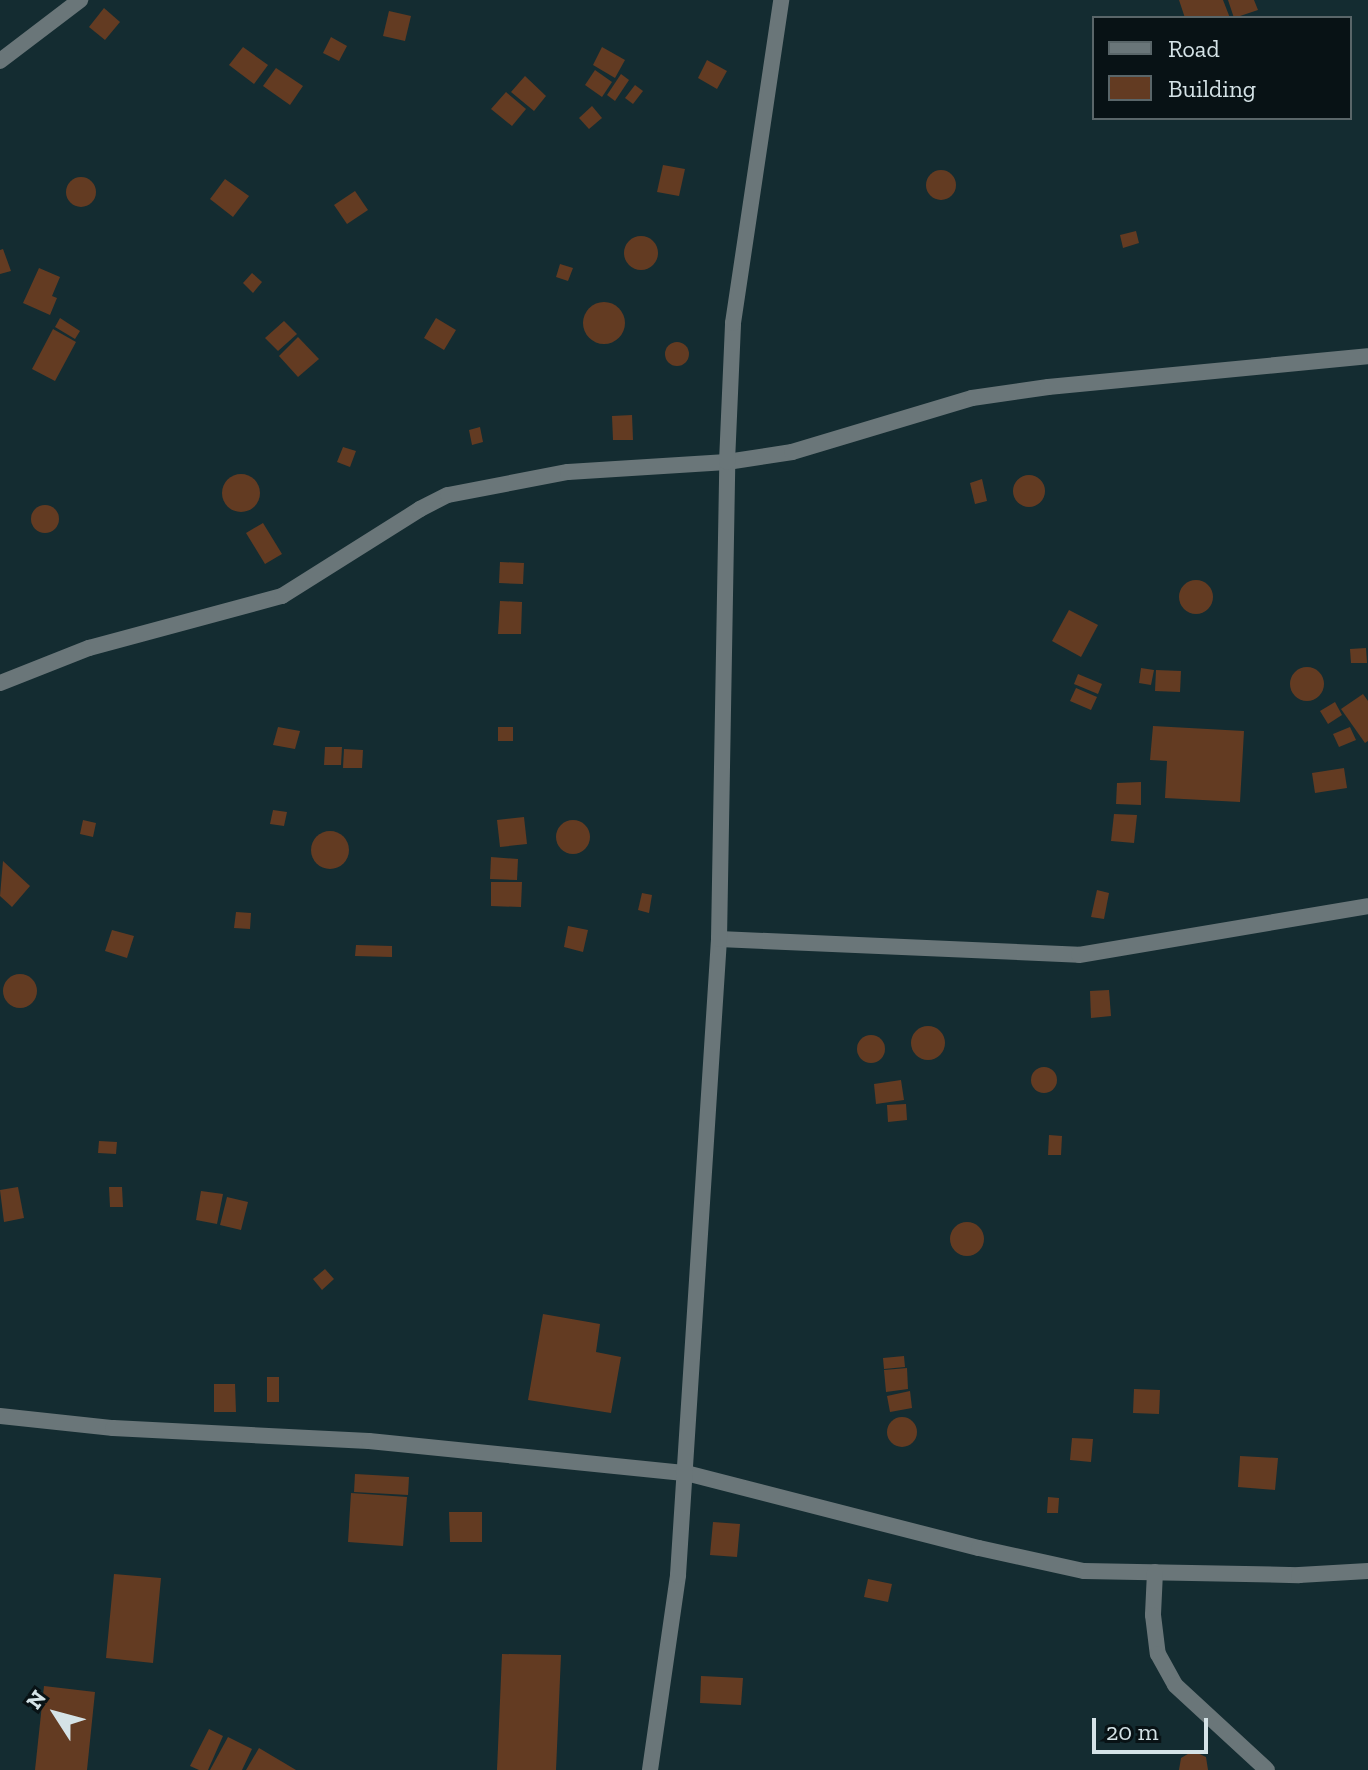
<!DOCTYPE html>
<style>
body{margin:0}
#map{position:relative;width:1368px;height:1770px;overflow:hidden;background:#142c31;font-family:"Zilla Slab",serif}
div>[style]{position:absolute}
.building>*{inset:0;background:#633b22}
.round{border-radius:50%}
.street>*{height:16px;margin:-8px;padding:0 8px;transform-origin:8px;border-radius:8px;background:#6a7679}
span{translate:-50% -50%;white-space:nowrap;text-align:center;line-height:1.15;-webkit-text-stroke:8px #081215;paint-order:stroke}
.legend{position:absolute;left:1092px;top:16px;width:260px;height:104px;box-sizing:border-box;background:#081215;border:2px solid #5a6669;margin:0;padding:10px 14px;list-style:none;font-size:24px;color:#d5e3e7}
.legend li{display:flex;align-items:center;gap:16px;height:40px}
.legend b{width:40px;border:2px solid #5a6669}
.north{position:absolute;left:16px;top:1674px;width:80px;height:80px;-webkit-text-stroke:6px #081215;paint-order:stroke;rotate:306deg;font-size:22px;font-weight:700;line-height:32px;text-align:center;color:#d5e3e7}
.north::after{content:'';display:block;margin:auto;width:28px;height:36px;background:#d5e3e7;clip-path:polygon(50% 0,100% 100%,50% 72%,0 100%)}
.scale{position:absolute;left:1092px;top:1718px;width:116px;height:36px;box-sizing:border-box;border:4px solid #d5e3e7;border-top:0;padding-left:10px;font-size:24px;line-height:28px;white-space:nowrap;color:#d5e3e7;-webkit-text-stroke:6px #081215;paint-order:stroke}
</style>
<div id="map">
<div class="building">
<i style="clip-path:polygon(1179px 0,1223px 0,1230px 18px,1185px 18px)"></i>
<i style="clip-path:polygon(1228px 0,1254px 0,1258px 10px,1234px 18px)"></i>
<i style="clip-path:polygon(104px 8px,120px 22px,105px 40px,89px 27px)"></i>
<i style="clip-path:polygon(389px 11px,411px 16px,405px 41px,383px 36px)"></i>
<i style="clip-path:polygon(331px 37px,347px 46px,339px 61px,323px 53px)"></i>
<i style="clip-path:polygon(243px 47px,268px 65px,254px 84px,229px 65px)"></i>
<i style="clip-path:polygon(602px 47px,625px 60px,615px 78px,593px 65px)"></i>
<i style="clip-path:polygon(707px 60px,727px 71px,717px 89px,698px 78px)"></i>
<i style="clip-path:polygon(276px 68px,303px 86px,290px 105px,263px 86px)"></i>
<i style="clip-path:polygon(595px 70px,612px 82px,602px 97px,585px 85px)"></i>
<i style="clip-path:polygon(621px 74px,629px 80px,615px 101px,607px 95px)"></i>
<i style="clip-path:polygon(525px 76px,546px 96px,534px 111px,511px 92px)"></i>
<i style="clip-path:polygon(635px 85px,643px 91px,633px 104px,625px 98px)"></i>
<i style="clip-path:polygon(506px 92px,526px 109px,512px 126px,491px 109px)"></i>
<i style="clip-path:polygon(592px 106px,602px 118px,589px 129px,579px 118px)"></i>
<i style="clip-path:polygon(663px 165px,685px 169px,679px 196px,657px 192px)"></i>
<i class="round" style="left:926px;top:170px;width:30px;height:30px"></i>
<i class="round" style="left:66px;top:177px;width:30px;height:30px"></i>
<i style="clip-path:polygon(225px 179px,249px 196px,233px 217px,210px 199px)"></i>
<i style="clip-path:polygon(355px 191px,368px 210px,347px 224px,334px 205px)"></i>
<i style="clip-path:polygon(1136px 231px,1139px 243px,1123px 248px,1120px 235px)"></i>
<i class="round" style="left:624px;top:236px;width:34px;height:34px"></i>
<i style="clip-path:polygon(3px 249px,11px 271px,0 274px,0 250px)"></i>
<i style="clip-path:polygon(560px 264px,573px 268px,568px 281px,556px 277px)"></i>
<i style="clip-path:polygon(39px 268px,60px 277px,52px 296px,57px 298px,50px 315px,23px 303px)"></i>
<i style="clip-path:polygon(252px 273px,262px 282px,253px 293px,243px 283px)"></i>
<i class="round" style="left:583px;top:302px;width:42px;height:42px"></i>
<i style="clip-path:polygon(60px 318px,80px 331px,75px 339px,55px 327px)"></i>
<i style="clip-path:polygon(436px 318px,456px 330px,444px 350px,424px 338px)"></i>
<i style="clip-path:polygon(284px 321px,297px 334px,278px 351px,265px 338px)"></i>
<i style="clip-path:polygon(53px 329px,76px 342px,55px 381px,32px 369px)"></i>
<i style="clip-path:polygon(298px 337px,319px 359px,298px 377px,279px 356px)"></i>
<i class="round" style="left:665px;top:342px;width:24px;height:24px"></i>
<i style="clip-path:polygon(632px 415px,633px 440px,613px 440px,612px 416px)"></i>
<i style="clip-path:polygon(480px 427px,483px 442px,472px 445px,469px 430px)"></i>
<i style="clip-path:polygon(343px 447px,356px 451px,350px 467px,337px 462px)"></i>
<i class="round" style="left:222px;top:474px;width:38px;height:38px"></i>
<i class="round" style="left:1013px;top:475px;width:32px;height:32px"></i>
<i style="clip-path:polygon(982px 479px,987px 501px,975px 504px,970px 483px)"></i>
<i class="round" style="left:31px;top:505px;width:28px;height:28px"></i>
<i style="clip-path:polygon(263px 523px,282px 554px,265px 564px,246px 533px)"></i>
<i style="clip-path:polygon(500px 562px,524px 563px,523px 584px,499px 583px)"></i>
<i class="round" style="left:1179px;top:580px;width:34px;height:34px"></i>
<i style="clip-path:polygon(500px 601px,522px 602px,521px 634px,498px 634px)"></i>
<i style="clip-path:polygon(1069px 610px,1098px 625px,1081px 657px,1052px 641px)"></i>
<i style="clip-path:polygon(1366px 648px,1367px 663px,1351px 663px,1350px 649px)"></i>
<i class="round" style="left:1290px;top:667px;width:34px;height:34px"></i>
<i style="clip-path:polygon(1141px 668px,1154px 670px,1151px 685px,1139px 683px)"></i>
<i style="clip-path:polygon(1156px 670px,1181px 671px,1180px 692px,1155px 691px)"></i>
<i style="clip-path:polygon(1078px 674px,1102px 684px,1098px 694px,1074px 684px)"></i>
<i style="clip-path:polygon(1076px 688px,1097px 697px,1091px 710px,1070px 701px)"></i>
<i style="clip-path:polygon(1363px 694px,1368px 701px,1368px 741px,1365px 743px,1341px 709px)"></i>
<i style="clip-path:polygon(1335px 702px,1342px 715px,1328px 724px,1320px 711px)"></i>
<i style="clip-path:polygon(1153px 726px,1244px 731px,1240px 802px,1165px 798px,1167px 761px,1150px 760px)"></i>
<i style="clip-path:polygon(278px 727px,300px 731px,295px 749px,273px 745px)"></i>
<i style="clip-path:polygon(498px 727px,513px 727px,513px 741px,498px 741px)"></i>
<i style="clip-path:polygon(1350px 727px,1356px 740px,1339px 747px,1333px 734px)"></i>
<i style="clip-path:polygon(325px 747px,342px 747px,341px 765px,324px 765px)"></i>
<i style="clip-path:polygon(344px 749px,363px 750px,362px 768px,343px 768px)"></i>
<i style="clip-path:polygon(1344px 768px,1347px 788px,1315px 793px,1312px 773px)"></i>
<i style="clip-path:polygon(1141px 782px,1141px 805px,1116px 804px,1117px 783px)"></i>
<i style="clip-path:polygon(273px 810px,287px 812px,284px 826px,270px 824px)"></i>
<i style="clip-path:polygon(1114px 814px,1137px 815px,1134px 843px,1111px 841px)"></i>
<i style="clip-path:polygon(524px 817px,527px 844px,500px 847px,497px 820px)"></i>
<i class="round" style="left:556px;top:820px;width:34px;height:34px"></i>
<i style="clip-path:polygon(83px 820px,96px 823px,93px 837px,80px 834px)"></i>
<i class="round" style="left:311px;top:831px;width:38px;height:38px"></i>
<i style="clip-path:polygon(491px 857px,518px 859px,517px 880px,490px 879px)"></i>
<i style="clip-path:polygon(3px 861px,30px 886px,12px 907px,0 896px)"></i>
<i style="clip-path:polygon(491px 882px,522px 882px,521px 907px,491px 906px)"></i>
<i style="clip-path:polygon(1097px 890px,1109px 893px,1104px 919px,1091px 917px)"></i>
<i style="clip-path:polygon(642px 893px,652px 895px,649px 913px,638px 910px)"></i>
<i style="clip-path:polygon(236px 912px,251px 913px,250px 929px,234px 928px)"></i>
<i style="clip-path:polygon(568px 926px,588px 930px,583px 952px,564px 947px)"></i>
<i style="clip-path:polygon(112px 930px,134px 936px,127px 958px,105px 951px)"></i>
<i style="clip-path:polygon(356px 945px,392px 946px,392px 957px,355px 956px)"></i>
<i class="round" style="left:3px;top:974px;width:34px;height:34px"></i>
<i style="clip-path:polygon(1109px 990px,1111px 1016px,1091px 1018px,1090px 991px)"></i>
<i class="round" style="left:911px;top:1026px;width:34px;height:34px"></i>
<i class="round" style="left:857px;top:1035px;width:28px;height:28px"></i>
<i class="round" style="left:1031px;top:1067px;width:26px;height:26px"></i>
<i style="clip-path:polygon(901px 1080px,904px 1100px,876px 1104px,874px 1084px)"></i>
<i style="clip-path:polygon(906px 1104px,907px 1120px,888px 1122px,887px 1105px)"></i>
<i style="clip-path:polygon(1049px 1135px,1062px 1136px,1061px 1155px,1048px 1155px)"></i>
<i style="clip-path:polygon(99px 1141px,117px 1142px,116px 1154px,98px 1153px)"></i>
<i style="clip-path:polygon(18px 1187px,24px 1218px,4px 1222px,0 1190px)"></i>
<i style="clip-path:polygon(109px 1187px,122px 1187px,123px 1207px,110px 1207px)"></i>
<i style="clip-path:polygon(201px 1191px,223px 1194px,217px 1224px,196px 1220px)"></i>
<i style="clip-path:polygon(227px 1197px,248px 1202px,241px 1230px,220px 1225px)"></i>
<i class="round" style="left:950px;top:1222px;width:34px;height:34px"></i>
<i style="clip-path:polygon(325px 1269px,334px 1279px,322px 1290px,313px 1279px)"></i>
<i style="clip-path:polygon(543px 1314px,600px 1324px,596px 1352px,621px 1357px,611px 1413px,528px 1400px)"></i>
<i style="clip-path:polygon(904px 1356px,905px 1367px,884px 1369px,883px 1358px)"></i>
<i style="clip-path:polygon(907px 1368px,908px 1389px,886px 1392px,884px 1370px)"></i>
<i style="clip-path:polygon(267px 1377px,279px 1377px,279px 1402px,267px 1402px)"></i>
<i style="clip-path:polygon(214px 1384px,235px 1384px,236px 1412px,214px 1412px)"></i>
<i style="clip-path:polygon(1134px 1389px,1160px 1390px,1159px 1414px,1133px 1413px)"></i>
<i style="clip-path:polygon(910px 1391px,912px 1408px,890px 1412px,887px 1396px)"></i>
<i class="round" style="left:887px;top:1417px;width:30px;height:30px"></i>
<i style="clip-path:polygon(1072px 1438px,1093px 1439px,1091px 1462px,1070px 1460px)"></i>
<i style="clip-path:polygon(1240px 1456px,1278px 1458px,1275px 1490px,1238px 1487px)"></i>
<i style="clip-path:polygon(355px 1474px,409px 1477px,408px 1495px,354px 1492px)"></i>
<i style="clip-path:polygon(351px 1493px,407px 1497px,403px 1546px,348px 1542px)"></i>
<i style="clip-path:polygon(1048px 1497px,1059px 1498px,1058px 1513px,1047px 1513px)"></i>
<i style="clip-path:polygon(449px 1512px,482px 1512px,482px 1542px,450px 1542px)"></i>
<i style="clip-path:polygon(713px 1522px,740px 1524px,737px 1557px,710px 1555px)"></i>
<i style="clip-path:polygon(114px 1574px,161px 1578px,153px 1663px,106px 1658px)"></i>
<i style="clip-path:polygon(868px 1579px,892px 1584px,888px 1602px,864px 1597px)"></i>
<i style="clip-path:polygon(502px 1654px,561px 1655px,556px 1770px,497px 1770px)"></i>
<i style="clip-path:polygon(701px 1676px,743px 1678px,741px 1705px,700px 1703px)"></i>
<i style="clip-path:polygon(44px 1686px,95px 1692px,87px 1770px,35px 1770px)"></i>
<i style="clip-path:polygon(209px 1729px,223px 1736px,208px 1770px,199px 1770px,190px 1766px)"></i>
<i style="clip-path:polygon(228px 1737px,252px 1749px,242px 1770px,210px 1770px)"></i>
<i style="clip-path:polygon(259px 1748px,296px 1770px,246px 1770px)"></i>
<i style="clip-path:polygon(1193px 1751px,1206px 1757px,1208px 1770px,1179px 1770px,1181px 1758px)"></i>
</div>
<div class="street">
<i style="left:0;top:61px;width:101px;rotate:-37.3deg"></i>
<i style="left:0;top:683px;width:96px;rotate:-21.5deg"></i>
<i style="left:89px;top:648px;width:200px;rotate:-15.1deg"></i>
<i style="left:282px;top:596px;width:163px;rotate:-32.2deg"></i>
<i style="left:420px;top:509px;width:31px;rotate:-27deg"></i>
<i style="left:448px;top:495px;width:122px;rotate:-10.9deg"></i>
<i style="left:568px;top:472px;width:159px;rotate:-3.6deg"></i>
<i style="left:727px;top:462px;width:66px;rotate:-8.7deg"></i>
<i style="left:792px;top:452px;width:188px;rotate:-16.7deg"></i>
<i style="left:972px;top:398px;width:77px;rotate:-8.2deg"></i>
<i style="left:1048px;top:387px;width:321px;rotate:-5.5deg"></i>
<i style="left:719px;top:939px;width:360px;rotate:2.5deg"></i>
<i style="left:1079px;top:955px;width:293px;rotate:-9.6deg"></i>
<i style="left:0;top:1416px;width:114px;rotate:6.1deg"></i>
<i style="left:113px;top:1428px;width:256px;rotate:2.9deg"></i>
<i style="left:369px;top:1441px;width:319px;rotate:5.8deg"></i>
<i style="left:686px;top:1473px;width:302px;rotate:14.4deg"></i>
<i style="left:979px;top:1548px;width:107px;rotate:12.4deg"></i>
<i style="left:1084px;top:1571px;width:215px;rotate:1.1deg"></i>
<i style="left:1299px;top:1575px;width:69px;rotate:-3.3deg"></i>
<i style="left:1155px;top:1572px;width:43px;rotate:92.7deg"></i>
<i style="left:1153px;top:1615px;width:39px;rotate:83deg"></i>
<i style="left:1158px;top:1654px;width:35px;rotate:61deg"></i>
<i style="left:1175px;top:1685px;width:125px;rotate:42.7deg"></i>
<i style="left:650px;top:1770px;width:197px;rotate:-81.8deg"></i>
<i style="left:678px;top:1575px;width:637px;rotate:-86.31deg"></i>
<i style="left:719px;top:939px;width:477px;rotate:-89deg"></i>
<i style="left:727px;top:462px;width:139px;rotate:-87.5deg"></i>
<i style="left:733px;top:323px;width:327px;rotate:-81.5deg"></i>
</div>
<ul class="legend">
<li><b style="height:10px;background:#6a7679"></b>Road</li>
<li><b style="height:22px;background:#633b22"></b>Building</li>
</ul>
<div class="north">N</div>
<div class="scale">20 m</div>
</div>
